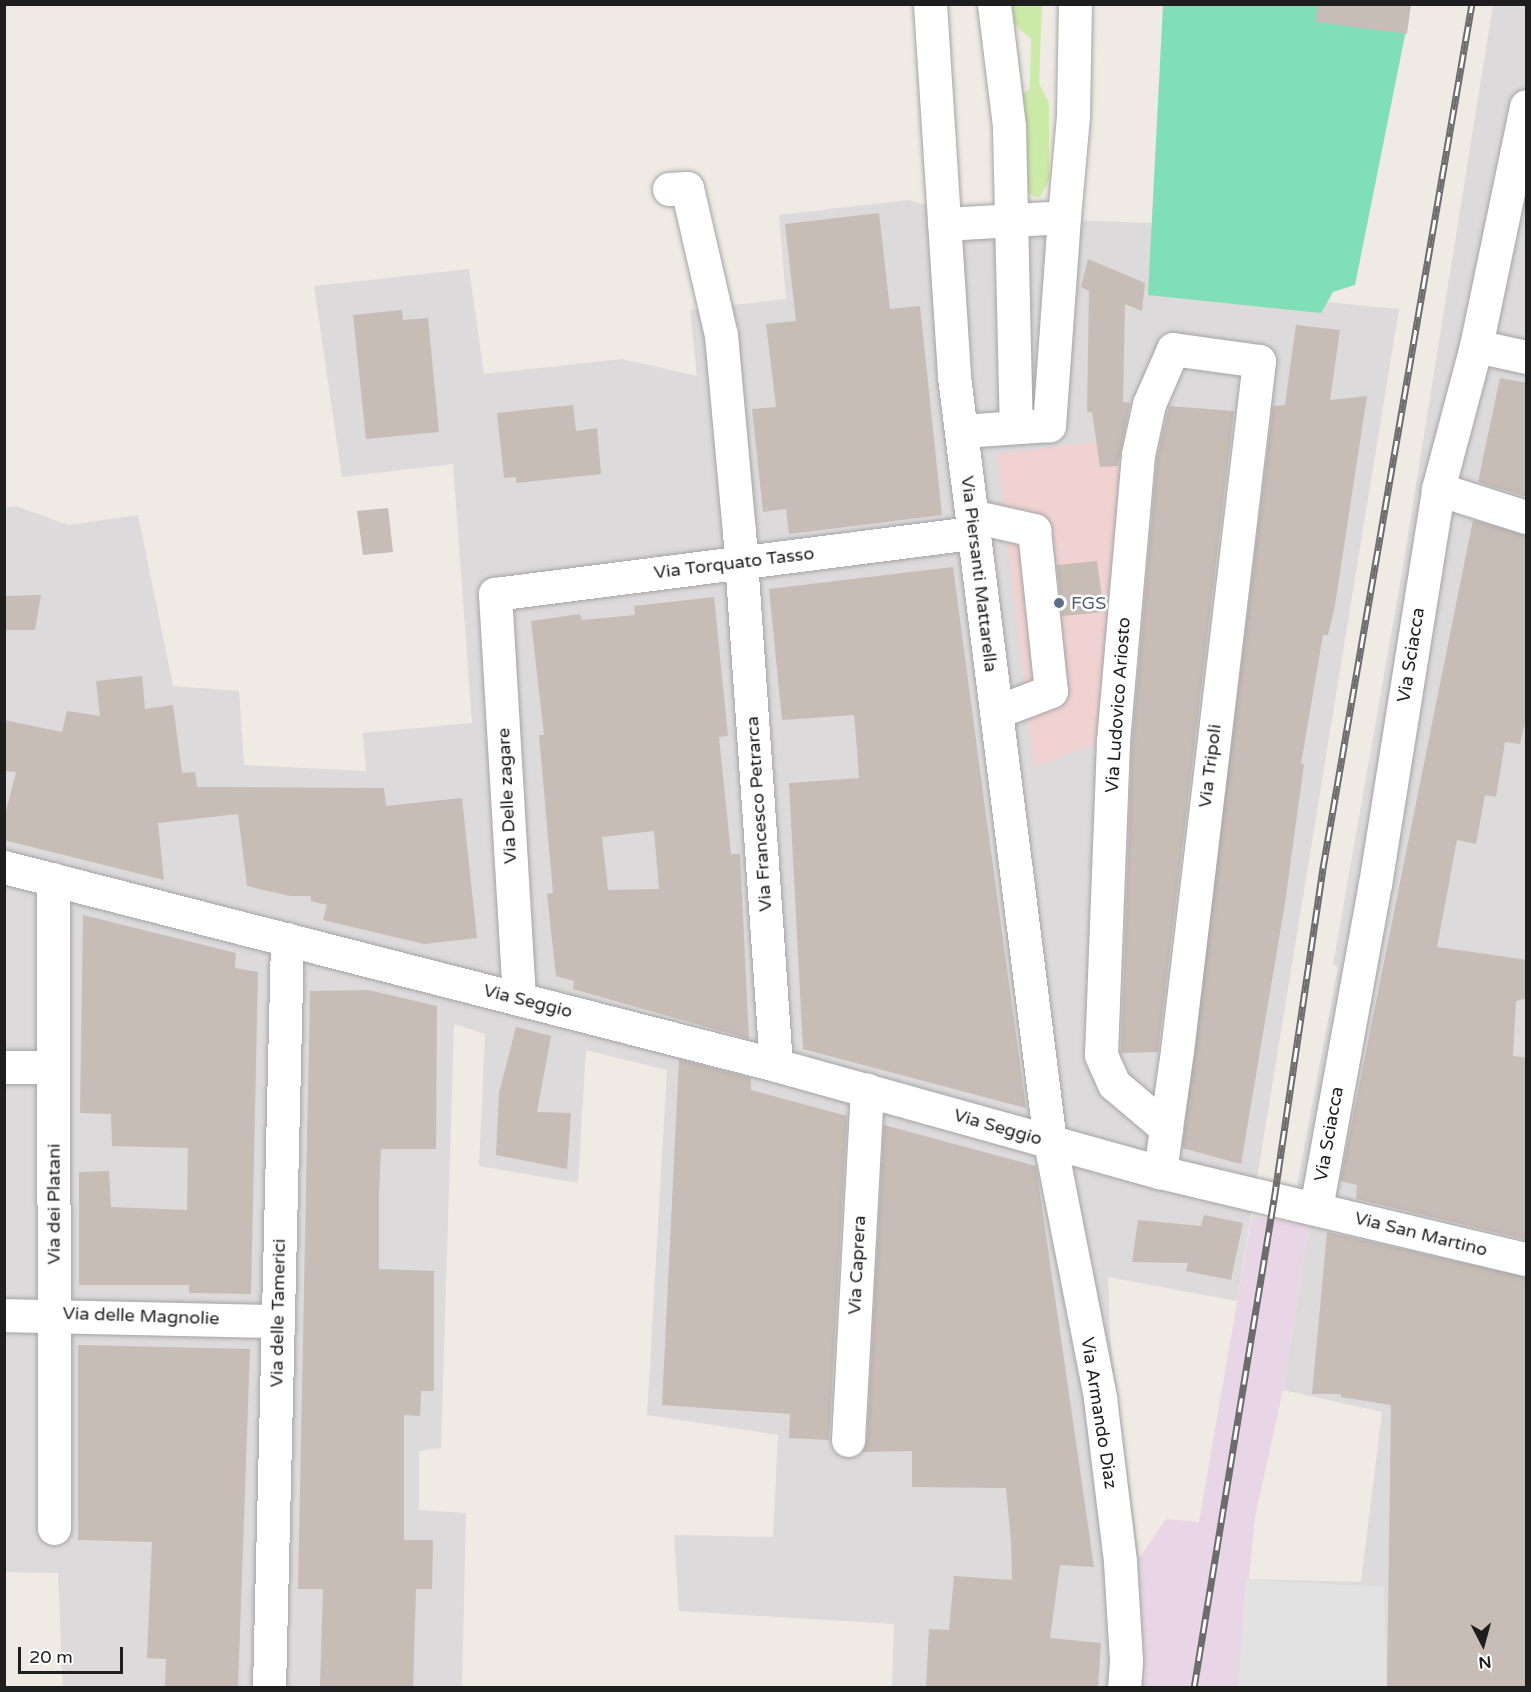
<!DOCTYPE html>
<style>
body{margin:0}
#map{position:relative;width:1531px;height:1692px;overflow:hidden;background:#efeae3;font-family:"Varela Round",sans-serif}
div>[style]{position:absolute}
.residential>*{inset:0;background:#dcdada}
.commercial>*{inset:0;background:#f0d2d2}
.industrial>*{inset:0;background:#e8d5e5}
.grass>*{inset:0;background:#cceaa8}
.pitch>*{inset:0;background:#80dfb6}
.parking>*{inset:0;background:#e2e2e2}
.building>*{inset:0;background:#c7bcb6}
.roads{filter:drop-shadow(0 0 2px #a5a5a5) drop-shadow(0 0 2px #a5a5a5)}
.minor>*{height:33px;margin:-16.5px;padding:0 16.5px;transform-origin:16.5px;border-radius:16.5px;background:#fff}
.rail>*{height:7px;margin-top:-3.5px;transform-origin:0;background:repeating-linear-gradient(90deg,#fff 0 14px,#6c6c6c 0 28px);box-sizing:border-box;border-block:2px solid #6c6c6c}
.dots>*{width:16px;height:16px;translate:-50% -50%;box-sizing:border-box;border:3px solid #fff;border-radius:50%}
span{translate:-50% -50%;white-space:nowrap;text-align:center;line-height:1.15;-webkit-text-stroke:5px #fff;paint-order:stroke}
.street-label{font-size:18px;color:#1e1e1e}
.service-label{font-size:18px;color:#4e5e75}
.left{translate:0 -50%;text-align:left}
.frame{position:absolute;inset:0;border:6px solid #1e1e1e;pointer-events:none}
.north{position:absolute;left:1453px;top:1614px;width:60px;height:60px;-webkit-text-stroke:4px #fff;paint-order:stroke;rotate:174deg;font-size:16px;font-weight:700;line-height:24px;text-align:center;color:#1e1e1e}
.north::after{content:'';display:block;margin:auto;width:21px;height:27px;background:#1e1e1e;clip-path:polygon(50% 0,100% 100%,50% 72%,0 100%)}
.scale{position:absolute;left:18px;top:1647px;width:105px;height:27px;box-sizing:border-box;border:3px solid #1e1e1e;border-top:0;padding-left:8px;font-size:18px;line-height:21px;white-space:nowrap;color:#1e1e1e;-webkit-text-stroke:4px #fff;paint-order:stroke}
</style>
<div id="map">
<div class="residential">
<i style="clip-path:polygon(1493px 5px,1526px 5px,1526px 1687px,1238px 1688px,1246px 1579px,1361px 1582px,1382px 1412px,1283px 1390px,1309px 1226px,1290px 1222px,1338px 967px,1333px 965px,1402px 572px)"></i>
<i style="clip-path:polygon(908px 200px,965px 216px,1228px 226px,1219px 292px,1399px 309px,1237px 1301px,1108px 1277px,1110px 1336px,1139px 1558px,1145px 1687px,892px 1687px,894px 1624px,679px 1611px,674px 1535px,773px 1537px,778px 1435px,647px 1415px,667px 1070px,586px 1050px,578px 1183px,479px 1166px,485px 1034px,454px 1024px,441px 1448px,419px 1451px,419px 1510px,466px 1513px,462px 1687px,63px 1687px,58px 1573px,5px 1572px,5px 507px,16px 506px,68px 525px,138px 515px,173px 686px,239px 691px,244px 765px,366px 771px,363px 733px,472px 723px,453px 464px,342px 477px,314px 286px,469px 269px,484px 374px,622px 359px,697px 376px,690px 310px,786px 299px,779px 215px)"></i>
</div>
<div class="commercial">
<i style="clip-path:polygon(1125px 438px,1102px 741px,1034px 767px,997px 454px)"></i>
</div>
<div class="industrial">
<i style="clip-path:polygon(1252px 1216px,1309px 1225px,1283px 1390px,1255px 1517px,1238px 1687px,1145px 1687px,1139px 1558px,1166px 1519px,1199px 1522px)"></i>
</div>
<div class="grass">
<i style="clip-path:polygon(1012px 5px,1042px 5px,1039px 83px,1049px 103px,1049px 180px,1040px 197px,1034px 197px,1027px 191px,1020px 95px,1030px 89px,1031px 39px,1013px 23px)"></i>
</div>
<div class="pitch">
<i style="clip-path:polygon(1163px 5px,1411px 5px,1355px 285px,1333px 292px,1321px 313px,1148px 295px)"></i>
</div>
<div class="parking">
<i style="clip-path:polygon(1246px 1579px,1384px 1587px,1387px 1687px,1238px 1687px)"></i>
</div>
<div class="building">
<i style="clip-path:polygon(1317px 4px,1411px 4px,1407px 34px,1316px 22px)"></i>
<i style="clip-path:polygon(879px 213px,890px 309px,920px 306px,942px 515px,789px 534px,786px 509px,763px 512px,752px 409px,776px 407px,766px 324px,796px 321px,785px 224px)"></i>
<i style="clip-path:polygon(1088px 259px,1145px 283px,1142px 311px,1125px 304px,1123px 402px,1130px 403px,1118px 466px,1100px 467px,1092px 412px,1087px 412px,1089px 291px,1081px 287px)"></i>
<i style="clip-path:polygon(402px 310px,403px 320px,428px 318px,439px 432px,366px 439px,353px 315px)"></i>
<i style="clip-path:polygon(1296px 325px,1340px 330px,1330px 400px,1367px 396px,1335px 605px,1328px 635px,1323px 635px,1301px 764px,1304px 764px,1285px 903px,1241px 1164px,1182px 1148px,1273px 406px,1285px 405px)"></i>
<i style="clip-path:polygon(1500px 378px,1527px 383px,1527px 497px,1478px 482px)"></i>
<i style="clip-path:polygon(573px 405px,576px 431px,597px 428px,601px 474px,516px 483px,516px 477px,504px 478px,497px 413px)"></i>
<i style="clip-path:polygon(1169px 406px,1234px 411px,1158px 1052px,1121px 1053px,1132px 743px,1157px 458px)"></i>
<i style="clip-path:polygon(388px 508px,393px 552px,363px 555px,357px 511px)"></i>
<i style="clip-path:polygon(1473px 520px,1527px 535px,1527px 714px,1520px 744px,1505px 742px,1496px 797px,1485px 795px,1476px 844px,1457px 840px,1437px 947px,1527px 960px,1527px 998px,1516px 1001px,1513px 1056px,1527px 1058px,1527px 1240px,1356px 1199px,1357px 1185px,1340px 1181px)"></i>
<i style="clip-path:polygon(1097px 561px,1104px 612px,1062px 616px,1057px 565px)"></i>
<i style="clip-path:polygon(953px 567px,984px 800px,1026px 1108px,803px 1049px,789px 783px,859px 778px,857px 749px,854px 715px,782px 720px,769px 589px)"></i>
<i style="clip-path:polygon(41px 595px,35px 630px,4px 630px,4px 596px)"></i>
<i style="clip-path:polygon(evenodd,714px 597px,728px 736px,719px 737px,731px 854px,740px 854px,749px 1039px,573px 989px,574px 981px,556px 976px,547px 894px,553px 893px,539px 735px,544px 735px,531px 621px,580px 614px,582px 620px,635px 615px,634px 606px,714px 597px,654px 831px,659px 889px,608px 890px,602px 837px,654px 831px)"></i>
<i style="clip-path:polygon(142px 676px,145px 709px,173px 705px,182px 773px,195px 772px,197px 787px,384px 788px,386px 806px,462px 798px,477px 938px,424px 944px,323px 920px,327px 905px,311px 901px,311px 896px,290px 896px,247px 886px,238px 814px,158px 823px,164px 880px,4px 840px,4px 819px,16px 772px,4px 771px,4px 720px,62px 732px,67px 711px,100px 716px,96px 681px)"></i>
<i style="clip-path:polygon(83px 915px,236px 953px,235px 968px,258px 972px,251px 1294px,189px 1293px,189px 1285px,79px 1285px,79px 1172px,109px 1171px,111px 1207px,187px 1210px,188px 1148px,112px 1146px,111px 1114px,80px 1113px)"></i>
<i style="clip-path:polygon(368px 990px,437px 1006px,436px 1149px,381px 1149px,379px 1195px,379px 1269px,434px 1271px,434px 1391px,421px 1391px,420px 1416px,404px 1415px,404px 1540px,433px 1540px,432px 1589px,416px 1589px,413px 1688px,320px 1686px,323px 1589px,298px 1589px,310px 991px)"></i>
<i style="clip-path:polygon(516px 1027px,551px 1036px,537px 1112px,571px 1113px,567px 1169px,496px 1155px,499px 1093px)"></i>
<i style="clip-path:polygon(679px 1059px,751px 1078px,751px 1090px,847px 1116px,829px 1440px,789px 1438px,790px 1414px,662px 1405px)"></i>
<i style="clip-path:polygon(884px 1125px,1036px 1166px,1094px 1567px,1060px 1565px,1050px 1638px,1101px 1643px,1098px 1688px,926px 1688px,929px 1629px,949px 1630px,954px 1576px,1012px 1580px,1011px 1541px,1006px 1488px,912px 1487px,912px 1451px,862px 1452px,867px 1441px)"></i>
<i style="clip-path:polygon(1204px 1215px,1243px 1223px,1231px 1280px,1186px 1271px,1188px 1263px,1132px 1262px,1138px 1220px,1201px 1226px)"></i>
<i style="clip-path:polygon(1327px 1232px,1527px 1277px,1527px 1688px,1387px 1688px,1391px 1405px,1341px 1397px,1341px 1394px,1312px 1394px)"></i>
<i style="clip-path:polygon(78px 1345px,250px 1349px,238px 1688px,165px 1688px,166px 1659px,147px 1658px,152px 1542px,78px 1540px)"></i>
</div>
<div class="roads">
<div class="minor">
<i style="left:930px;top:4px;width:373px;rotate:86.3deg"></i>
<i style="left:954px;top:376px;width:772px;rotate:82.86deg"></i>
<i style="left:1050px;top:1142px;width:261px;rotate:78.9deg"></i>
<i style="left:1100px;top:1398px;width:165px;rotate:83deg"></i>
<i style="left:1120px;top:1562px;width:99px;rotate:86.5deg"></i>
<i style="left:1126px;top:1661px;width:27px;rotate:94deg"></i>
<i style="left:994px;top:4px;width:124px;rotate:83deg"></i>
<i style="left:1009px;top:127px;width:300px;rotate:88.7deg"></i>
<i style="left:669px;top:189px;width:18px;rotate:-3deg"></i>
<i style="left:687px;top:188px;width:151px;rotate:77deg"></i>
<i style="left:721px;top:335px;width:197px;rotate:84.8deg"></i>
<i style="left:739px;top:531px;width:535px;rotate:86.04deg"></i>
<i style="left:1064px;top:217px;width:101px;rotate:-84.9deg"></i>
<i style="left:1073px;top:116px;width:112px;rotate:-89deg"></i>
<i style="left:944px;top:224px;width:120px;rotate:-3.3deg"></i>
<i style="left:1064px;top:217px;width:209px;rotate:94.1deg"></i>
<i style="left:1049px;top:425px;width:88px;rotate:176.1deg"></i>
<i style="left:1476px;top:346px;width:51px;rotate:12.4deg"></i>
<i style="left:1438px;top:489px;width:92px;rotate:17.7deg"></i>
<i style="left:972px;top:516px;width:64px;rotate:12.7deg"></i>
<i style="left:1034px;top:530px;width:162px;rotate:84deg"></i>
<i style="left:1051px;top:691px;width:59px;rotate:159.1deg"></i>
<i style="left:4px;top:867px;width:797px;rotate:14.38deg"></i>
<i style="left:776px;top:1065px;width:399px;rotate:15.6deg"></i>
<i style="left:1160px;top:1172px;width:376px;rotate:13.4deg"></i>
<i style="left:53px;top:879px;width:649px;rotate:89.91deg"></i>
<i style="left:519px;top:998px;width:405px;rotate:-93.4deg"></i>
<i style="left:495px;top:594px;width:483px;rotate:-7.3deg"></i>
<i style="left:4px;top:1067px;width:49px"></i>
<i style="left:1160px;top:1172px;width:44px;rotate:-82.2deg"></i>
<i style="left:1166px;top:1128px;width:78px;rotate:-81.9deg"></i>
<i style="left:1177px;top:1051px;width:695px;rotate:-83.22deg"></i>
<i style="left:1259px;top:361px;width:87px;rotate:-172.1deg"></i>
<i style="left:1173px;top:349px;width:60px;rotate:113.6deg"></i>
<i style="left:1149px;top:404px;width:52px;rotate:102.2deg"></i>
<i style="left:1138px;top:455px;width:288px;rotate:95deg"></i>
<i style="left:1113px;top:742px;width:313px;rotate:92.2deg"></i>
<i style="left:1101px;top:1055px;width:32px;rotate:66deg"></i>
<i style="left:1114px;top:1084px;width:68px;rotate:40.2deg"></i>
<i style="left:1316px;top:1208px;width:329px;rotate:-79.7deg"></i>
<i style="left:1375px;top:884px;width:400px;rotate:-80.9deg"></i>
<i style="left:1438px;top:489px;width:148px;rotate:-75.1deg"></i>
<i style="left:1476px;top:346px;width:245px;rotate:-78.2deg"></i>
<i style="left:4px;top:1315px;width:273px;rotate:1.3deg"></i>
<i style="left:848px;top:1440px;width:351px;rotate:-86.9deg"></i>
<i style="left:269px;top:1688px;width:749px;rotate:-88.62deg"></i>
</div>
</div>
<div class="rail">
<i style="left:1194px;top:1688px;width:495px;rotate:-80.7deg"></i>
<i style="left:1274px;top:1200px;width:336px;rotate:-81.6deg"></i>
<i style="left:1323px;top:868px;width:877px;rotate:-80.22deg"></i>
</div>
<div class="dots">
<i style="left:1059px;top:603px;background:#5c6f8a"></i>
</div>
<div class="street-label">
<span style="left:734px;top:563px;rotate:-7deg">Via Torquato Tasso</span>
<span style="left:979px;top:574px;rotate:83deg">Via Piersanti Mattarella</span>
<span style="left:1411px;top:655px;rotate:-81deg">Via Sciacca</span>
<span style="left:1118px;top:705px;rotate:-86deg">Via Ludovico Ariosto</span>
<span style="left:1210px;top:766px;rotate:-83deg">Via Tripoli</span>
<span style="left:507px;top:796px;rotate:-93deg">Via Delle zagare</span>
<span style="left:759px;top:814px;rotate:-94deg">Via Francesco Petrarca</span>
<span style="left:528px;top:1001px;rotate:14deg">Via Seggio</span>
<span style="left:998px;top:1127px;rotate:16deg">Via Seggio</span>
<span style="left:1329px;top:1134px;rotate:-80deg">Via Sciacca</span>
<span style="left:54px;top:1204px;rotate:-90deg">Via dei Platani</span>
<span style="left:1421px;top:1234px;rotate:14deg">Via San Martino</span>
<span style="left:857px;top:1265px;rotate:-87deg">Via Caprera</span>
<span style="left:278px;top:1313px;rotate:-89deg">Via delle Tamerici</span>
<span style="left:141px;top:1316px;rotate:2deg">Via delle Magnolie</span>
<span style="left:1099px;top:1413px;rotate:81deg">Via Armando Diaz</span>
</div>
<div class="service-label">
<span class="left" style="left:1071px;top:603px">FGS</span>
</div>
<div class="frame"></div>
<div class="north">N</div>
<div class="scale">20 m</div>
</div>
